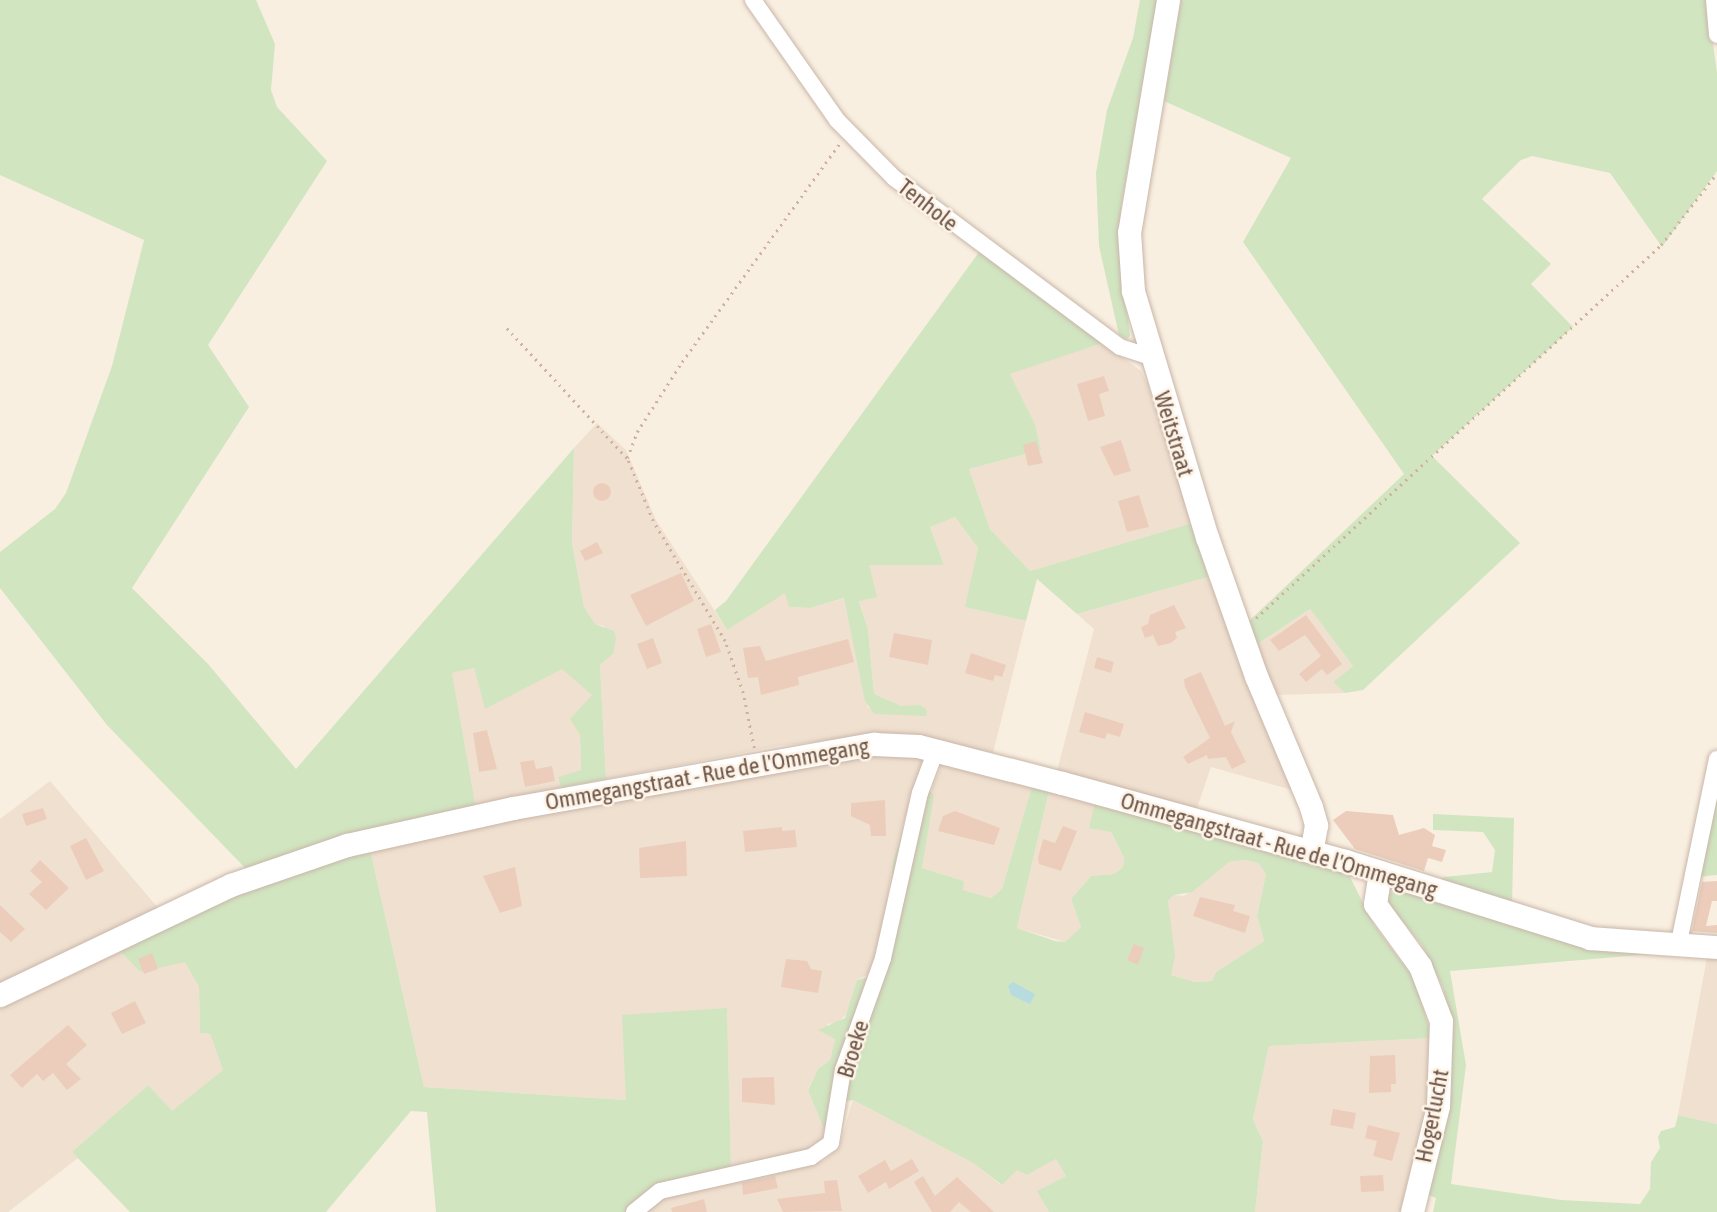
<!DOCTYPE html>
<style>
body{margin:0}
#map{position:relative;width:1717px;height:1212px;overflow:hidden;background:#f9efe0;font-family:"Asap Condensed",sans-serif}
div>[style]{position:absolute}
.residential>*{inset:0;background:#f0e0d0}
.green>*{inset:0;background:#d1e5c1}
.water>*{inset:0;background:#b7dce0}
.building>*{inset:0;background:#eccdbb}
.round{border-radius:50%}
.path>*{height:2.5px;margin-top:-1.25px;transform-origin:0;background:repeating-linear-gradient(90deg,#d0b09f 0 2px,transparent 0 7px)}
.roads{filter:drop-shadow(0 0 2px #c8b6a9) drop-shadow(0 0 2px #c8b6a9)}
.street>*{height:16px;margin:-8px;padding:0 8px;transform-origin:8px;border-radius:8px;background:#fff}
.secondary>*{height:23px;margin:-11.5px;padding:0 11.5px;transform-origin:11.5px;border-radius:11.5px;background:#fff}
span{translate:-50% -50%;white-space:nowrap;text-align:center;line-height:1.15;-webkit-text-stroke:5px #fdf3e6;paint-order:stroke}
.street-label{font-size:23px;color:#6e564a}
</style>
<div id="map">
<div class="residential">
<i style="clip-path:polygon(1103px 343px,1141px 371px,1148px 385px,1192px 523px,1030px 571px,990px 529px,969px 469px,1041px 450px,1035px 424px,1010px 374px)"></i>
<i style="clip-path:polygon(597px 423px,626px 450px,656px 520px,727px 630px,785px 592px,790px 607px,810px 608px,845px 598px,868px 708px,920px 705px,902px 706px,874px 694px,868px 629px,859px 600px,868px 565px,944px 565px,930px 527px,955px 517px,978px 548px,966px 607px,1026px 621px,993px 753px,926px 737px,877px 735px,778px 746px,606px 779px,600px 665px,613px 654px,604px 626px,595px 624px,584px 607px,572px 543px,574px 448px)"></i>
<i style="clip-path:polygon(1208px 577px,1292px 790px,1211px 767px,1196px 811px,1057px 771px,1094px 629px,1077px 614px)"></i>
<i style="clip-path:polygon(1310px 609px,1353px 666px,1333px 682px,1345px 693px,1274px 695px,1256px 645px)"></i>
<i style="clip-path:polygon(474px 668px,485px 708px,562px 668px,582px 683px,592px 695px,580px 735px,581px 771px,558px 777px,561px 788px,476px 808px,452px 673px)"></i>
<i style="clip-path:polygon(888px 751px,924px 758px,925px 766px,912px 793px,893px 861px,880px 947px,869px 974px,857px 980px,848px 1013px,837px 1023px,827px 1024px,835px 1039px,830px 1060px,818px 1069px,808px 1089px,824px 1129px,833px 1131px,821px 1146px,731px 1167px,727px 1009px,626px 1100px,424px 1087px,369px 845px)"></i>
<i style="clip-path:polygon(942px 764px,1032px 786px,1002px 889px,991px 898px,962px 890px,964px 881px,922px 868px,932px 789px)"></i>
<i style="clip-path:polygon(50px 781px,159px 909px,0 986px,0 819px)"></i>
<i style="clip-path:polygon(1049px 791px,1095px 802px,1124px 858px,1123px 867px,1114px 874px,1091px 876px,1071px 899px,1081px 927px,1065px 942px,1017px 928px)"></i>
<i style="clip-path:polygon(1245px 860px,1258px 863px,1266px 874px,1257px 914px,1264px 941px,1216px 972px,1212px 981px,1195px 982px,1171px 975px,1168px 901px,1174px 895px,1184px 896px,1229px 862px)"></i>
<i style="clip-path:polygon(119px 950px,140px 972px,185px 961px,199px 987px,200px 1033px,210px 1034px,223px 1070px,172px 1112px,148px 1085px,72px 1152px,78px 1158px,8px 1212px,0 1212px,0 1003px,61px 973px,65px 979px)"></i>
<i style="clip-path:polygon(1708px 952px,1717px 952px,1717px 1124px,1678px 1115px)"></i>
<i style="clip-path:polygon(1432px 1038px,1427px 1108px,1401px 1212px,1255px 1212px,1263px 1142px,1253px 1119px,1269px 1046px)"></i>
<i style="clip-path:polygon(853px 1100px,973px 1163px,1001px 1185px,1017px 1169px,1027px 1175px,1056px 1159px,1066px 1176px,1038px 1191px,1049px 1212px,641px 1212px,661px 1195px,823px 1161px,839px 1147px)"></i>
</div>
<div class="green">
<i style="clip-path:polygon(0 0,256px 0,275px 44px,271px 90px,277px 107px,327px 161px,208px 345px,249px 407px,132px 588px,209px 665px,296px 769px,574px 448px,572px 543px,584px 607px,595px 624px,614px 631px,616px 639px,613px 654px,600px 665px,606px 779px,561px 788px,558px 777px,581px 770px,580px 735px,570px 719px,592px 695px,562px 669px,485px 709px,474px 668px,452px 673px,476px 808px,248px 871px,107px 725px,0 588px,0 552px,55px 509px,66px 493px,112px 366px,144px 240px,0 175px)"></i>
<i style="clip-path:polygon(1140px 0,1158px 0,1121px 207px,1119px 250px,1130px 336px,1127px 339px,1119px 335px,1099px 246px,1096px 173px,1107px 110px,1133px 38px)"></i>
<i style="clip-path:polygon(1181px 0,1707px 0,1717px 73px,1717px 171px,1662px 247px,1610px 173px,1532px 156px,1521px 160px,1482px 199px,1551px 264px,1531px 284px,1573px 327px,1432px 456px,1520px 543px,1363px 690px,1345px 693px,1333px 682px,1353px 666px,1310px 609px,1256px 645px,1248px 622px,1404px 474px,1243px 242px,1291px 158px,1164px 101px)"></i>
<i style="clip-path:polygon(982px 248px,1103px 343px,1010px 374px,1035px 424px,1041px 450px,969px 469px,990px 529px,1030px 571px,1192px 523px,1208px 577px,1077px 614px,1037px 579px,1026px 621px,965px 607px,978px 548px,955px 517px,930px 527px,944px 565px,869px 565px,877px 597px,859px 601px,868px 629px,874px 694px,902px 706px,920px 705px,927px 710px,926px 716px,874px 714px,865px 701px,844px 598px,810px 608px,789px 607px,785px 593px,727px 630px,715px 610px,726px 601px)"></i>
<i style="clip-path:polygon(1717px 778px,1717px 875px,1697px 877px)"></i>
<i style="clip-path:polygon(evenodd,919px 781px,934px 795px,922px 868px,964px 881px,963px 890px,991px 898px,1002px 889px,1032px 786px,1049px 791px,1017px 928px,1055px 941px,1065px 942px,1081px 927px,1071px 899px,1091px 876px,1114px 874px,1123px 867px,1124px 858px,1111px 832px,1089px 828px,1095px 802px,1346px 869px,1374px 925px,1415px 980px,1432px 1038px,1269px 1046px,1253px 1119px,1263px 1142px,1255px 1212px,1049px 1212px,1037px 1191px,1066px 1176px,1056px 1159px,1027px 1175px,1017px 1170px,1002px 1185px,973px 1163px,853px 1100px,837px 1103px,833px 1131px,824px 1129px,808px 1090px,818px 1069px,830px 1060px,835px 1039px,818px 1030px,845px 1018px,857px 980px,882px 974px,893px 861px,919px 781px,1245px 860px,1258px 863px,1266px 874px,1257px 915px,1264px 941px,1216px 972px,1212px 981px,1195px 982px,1171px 975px,1175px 956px,1168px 901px,1174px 895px,1192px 892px,1229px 862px,1245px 860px)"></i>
<i style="clip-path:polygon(1433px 814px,1514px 818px,1512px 906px,1436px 883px,1444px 877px,1492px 872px,1495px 850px,1483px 832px,1433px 830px)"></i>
<i style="clip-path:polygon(369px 845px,424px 1087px,626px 1100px,622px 1015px,727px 1008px,731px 1167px,650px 1190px,628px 1212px,436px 1212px,427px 1112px,411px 1111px,326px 1212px,130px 1212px,72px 1152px,148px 1085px,172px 1111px,223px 1070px,210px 1034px,200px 1033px,199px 987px,185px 962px,140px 972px,119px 950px,146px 929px)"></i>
<i style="clip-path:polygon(1398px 887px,1665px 953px,1450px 971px,1466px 1065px,1451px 1184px,1561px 1200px,1640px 1204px,1650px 1189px,1651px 1162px,1660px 1148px,1658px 1137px,1661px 1131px,1675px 1127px,1678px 1115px,1717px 1124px,1717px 1212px,1433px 1212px,1436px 1198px,1428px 1195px,1449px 1089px,1451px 1022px,1443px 987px,1422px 945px,1389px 905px,1388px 895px)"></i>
</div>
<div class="water">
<i style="clip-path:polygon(1013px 982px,1035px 994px,1030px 1004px,1011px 995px,1008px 986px)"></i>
</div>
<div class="building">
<i style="clip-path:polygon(1104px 376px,1109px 391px,1099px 394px,1105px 416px,1088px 421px,1077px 384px)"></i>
<i style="clip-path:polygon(1121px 440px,1131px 471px,1114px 476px,1100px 447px)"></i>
<i style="clip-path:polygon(1036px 441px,1043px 463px,1028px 466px,1023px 445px)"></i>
<i class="round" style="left:593px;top:483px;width:18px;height:18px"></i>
<i style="clip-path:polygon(1139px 495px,1149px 527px,1127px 532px,1118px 501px)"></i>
<i style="clip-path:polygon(597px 542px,603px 553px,585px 561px,580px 551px)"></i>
<i style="clip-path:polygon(681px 573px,694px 601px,646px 626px,630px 595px)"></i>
<i style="clip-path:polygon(1174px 605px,1186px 628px,1175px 632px,1177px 638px,1171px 643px,1158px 646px,1153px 635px,1145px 638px,1141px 627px,1148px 624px,1150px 615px)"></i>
<i style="clip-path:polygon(1306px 615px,1342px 664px,1327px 675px,1322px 669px,1306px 682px,1299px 674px,1321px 656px,1305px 635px,1279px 651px,1270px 640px)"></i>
<i style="clip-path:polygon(711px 624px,721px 652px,706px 657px,697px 629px)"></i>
<i style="clip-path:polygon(894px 633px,932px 640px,928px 665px,889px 657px)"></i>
<i style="clip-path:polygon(653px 638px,662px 663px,647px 669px,637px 644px)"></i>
<i style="clip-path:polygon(848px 639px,854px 662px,798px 677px,799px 685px,761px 695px,758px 677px,748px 678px,743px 648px,760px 646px,766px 661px)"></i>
<i style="clip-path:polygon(971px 653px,1006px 665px,1002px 677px,995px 675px,993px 681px,965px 673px)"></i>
<i style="clip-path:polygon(1097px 657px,1114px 662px,1111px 673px,1094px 668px)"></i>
<i style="clip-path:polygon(1201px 672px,1225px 726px,1235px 721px,1231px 732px,1246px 762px,1232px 769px,1226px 757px,1208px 759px,1207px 755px,1188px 764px,1183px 757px,1210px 738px,1185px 687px,1184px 679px)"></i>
<i style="clip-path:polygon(1085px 712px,1124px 724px,1120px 737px,1107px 733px,1105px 739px,1079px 732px)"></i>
<i style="clip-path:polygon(487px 730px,497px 769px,479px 772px,473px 733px)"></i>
<i style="clip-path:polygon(534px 760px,536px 769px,552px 766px,555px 781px,525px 787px,520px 762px)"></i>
<i style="clip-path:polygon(885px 800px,886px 836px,871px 836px,870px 825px,851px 816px,851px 803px)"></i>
<i style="clip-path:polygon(43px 808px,47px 819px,26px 826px,22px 814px)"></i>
<i style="clip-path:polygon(955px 811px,1000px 828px,994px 845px,938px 831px,943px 816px)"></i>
<i style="clip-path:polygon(1346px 811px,1393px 815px,1399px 835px,1424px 828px,1435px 835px,1432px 846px,1446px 850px,1442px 862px,1428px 858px,1424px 871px,1355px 849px,1333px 820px)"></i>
<i style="clip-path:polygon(1063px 826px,1077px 831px,1061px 871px,1039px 864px,1038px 858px,1043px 839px,1055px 843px)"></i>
<i style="clip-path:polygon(782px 827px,782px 831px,795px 830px,797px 847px,745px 852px,743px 831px)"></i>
<i style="clip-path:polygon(86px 838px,104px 871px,86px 880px,70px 846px)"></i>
<i style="clip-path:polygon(686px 841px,687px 876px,640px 878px,639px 848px)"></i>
<i style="clip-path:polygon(40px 860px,69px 888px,46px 910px,29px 894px,42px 882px,30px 871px)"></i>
<i style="clip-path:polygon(515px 867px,522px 906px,500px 913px,483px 876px)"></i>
<i style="clip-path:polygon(1717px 881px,1717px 901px,1712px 901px,1706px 926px,1717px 925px,1717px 933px,1692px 931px,1702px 882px)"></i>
<i style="clip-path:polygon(1200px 897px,1235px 905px,1233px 911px,1250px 916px,1245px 933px,1193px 916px)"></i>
<i style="clip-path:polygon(0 905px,25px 929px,11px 942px,0 932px)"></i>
<i style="clip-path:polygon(1134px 944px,1144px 948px,1138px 965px,1127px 960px)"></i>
<i style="clip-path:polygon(152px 953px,158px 969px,144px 974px,138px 959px)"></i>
<i style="clip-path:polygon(786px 959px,807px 961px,811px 969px,822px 971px,818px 993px,781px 987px)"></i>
<i style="clip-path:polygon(135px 1001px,146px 1023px,122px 1034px,111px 1013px)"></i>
<i style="clip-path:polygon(68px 1025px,87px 1045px,66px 1064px,81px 1079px,67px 1090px,53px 1073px,43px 1081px,37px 1074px,22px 1088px,10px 1075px)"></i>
<i style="clip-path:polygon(1395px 1055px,1396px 1084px,1391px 1084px,1391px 1092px,1369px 1093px,1370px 1056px)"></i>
<i style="clip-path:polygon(774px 1077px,775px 1105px,742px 1102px,742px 1078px)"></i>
<i style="clip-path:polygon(1333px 1109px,1356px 1113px,1353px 1129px,1330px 1125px)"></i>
<i style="clip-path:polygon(1368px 1125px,1400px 1133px,1392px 1161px,1373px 1156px,1377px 1141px,1365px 1138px)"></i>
<i style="clip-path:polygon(912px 1159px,919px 1171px,889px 1189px,886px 1182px,868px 1193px,858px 1176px,885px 1160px,891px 1171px)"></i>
<i style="clip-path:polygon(1383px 1175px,1384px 1191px,1361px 1192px,1360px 1176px)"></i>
<i style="clip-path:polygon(775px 1176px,778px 1188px,743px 1195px,742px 1183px)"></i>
<i style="clip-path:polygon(923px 1176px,935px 1196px,957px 1177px,994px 1212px,971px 1212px,959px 1202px,950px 1212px,932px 1212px,914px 1182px)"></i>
<i style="clip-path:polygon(837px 1180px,842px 1211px,783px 1212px,777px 1199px,825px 1193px,824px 1181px)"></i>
<i style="clip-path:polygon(704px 1199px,707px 1212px,672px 1212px,671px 1208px)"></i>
</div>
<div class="path">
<i style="left:507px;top:328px;width:177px;rotate:47.3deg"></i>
<i style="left:1256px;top:618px;width:551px;rotate:-42.64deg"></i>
<i style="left:1661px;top:245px;width:91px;rotate:-52.1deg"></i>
<i style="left:754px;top:748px;width:56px;rotate:-101.3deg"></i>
<i style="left:743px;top:693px;width:55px;rotate:-109.1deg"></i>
<i style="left:725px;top:641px;width:140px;rotate:-121deg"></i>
<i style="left:653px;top:521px;width:68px;rotate:-112.4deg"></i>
<i style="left:627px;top:458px;width:28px;rotate:-69deg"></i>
<i style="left:637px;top:432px;width:83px;rotate:-57.3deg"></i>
<i style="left:682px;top:362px;width:270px;rotate:-54.2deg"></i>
</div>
<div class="roads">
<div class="street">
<i style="left:753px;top:0;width:146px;rotate:55deg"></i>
<i style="left:837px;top:120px;width:81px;rotate:45.5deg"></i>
<i style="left:894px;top:178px;width:282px;rotate:36.8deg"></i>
<i style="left:1120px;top:347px;width:32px;rotate:18deg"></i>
<i style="left:1714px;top:0;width:35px;rotate:85deg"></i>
<i style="left:1678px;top:947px;width:192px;rotate:-78.3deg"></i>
<i style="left:634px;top:1212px;width:33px;rotate:-39deg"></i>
<i style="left:660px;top:1191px;width:155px;rotate:-12.7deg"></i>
<i style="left:811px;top:1157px;width:24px;rotate:-35deg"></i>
<i style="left:831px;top:1143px;width:74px;rotate:-80.7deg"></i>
<i style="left:843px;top:1070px;width:119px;rotate:-70.3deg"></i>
<i style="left:883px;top:958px;width:169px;rotate:-77.4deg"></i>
<i style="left:920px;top:793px;width:46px;rotate:-69.6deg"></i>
</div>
<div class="secondary">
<i style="left:1168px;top:0;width:235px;rotate:99.5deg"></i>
<i style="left:1129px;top:232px;width:59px;rotate:86.1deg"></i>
<i style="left:1133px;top:291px;width:257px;rotate:73.3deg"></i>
<i style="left:1207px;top:537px;width:147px;rotate:70.6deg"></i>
<i style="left:1256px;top:676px;width:142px;rotate:67.2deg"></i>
<i style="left:1311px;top:807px;width:19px;rotate:74deg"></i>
<i style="left:1316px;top:825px;width:27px;rotate:100deg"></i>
<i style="left:1380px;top:872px;width:32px;rotate:99deg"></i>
<i style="left:1375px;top:904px;width:77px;rotate:54deg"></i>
<i style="left:1420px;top:966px;width:59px;rotate:69.1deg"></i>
<i style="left:1441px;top:1021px;width:85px;rotate:92deg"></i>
<i style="left:1438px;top:1106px;width:109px;rotate:103.8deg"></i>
<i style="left:0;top:995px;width:256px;rotate:-25.5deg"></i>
<i style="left:231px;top:885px;width:123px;rotate:-19deg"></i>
<i style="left:347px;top:845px;width:170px;rotate:-12.6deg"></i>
<i style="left:513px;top:808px;width:367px;rotate:-10.1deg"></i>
<i style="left:874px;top:744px;width:44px;rotate:2.6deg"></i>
<i style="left:918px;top:746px;width:149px;rotate:14.4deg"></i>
<i style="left:1062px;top:783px;width:294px;rotate:15.4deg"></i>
<i style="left:1345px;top:861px;width:257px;rotate:17.4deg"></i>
<i style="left:1590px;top:938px;width:127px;rotate:4.1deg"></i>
</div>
</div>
<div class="street-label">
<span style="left:928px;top:205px;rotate:38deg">Tenhole</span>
<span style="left:1174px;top:434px;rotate:73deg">Weitstraat</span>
<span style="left:707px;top:774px;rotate:-10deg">Ommegangstraat - Rue de l'Ommegang</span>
<span style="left:1279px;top:845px;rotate:16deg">Ommegangstraat - Rue de l'Ommegang</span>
<span style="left:853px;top:1049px;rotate:-73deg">Broeke</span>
<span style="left:1432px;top:1116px;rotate:-79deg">Hogerlucht</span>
</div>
</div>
